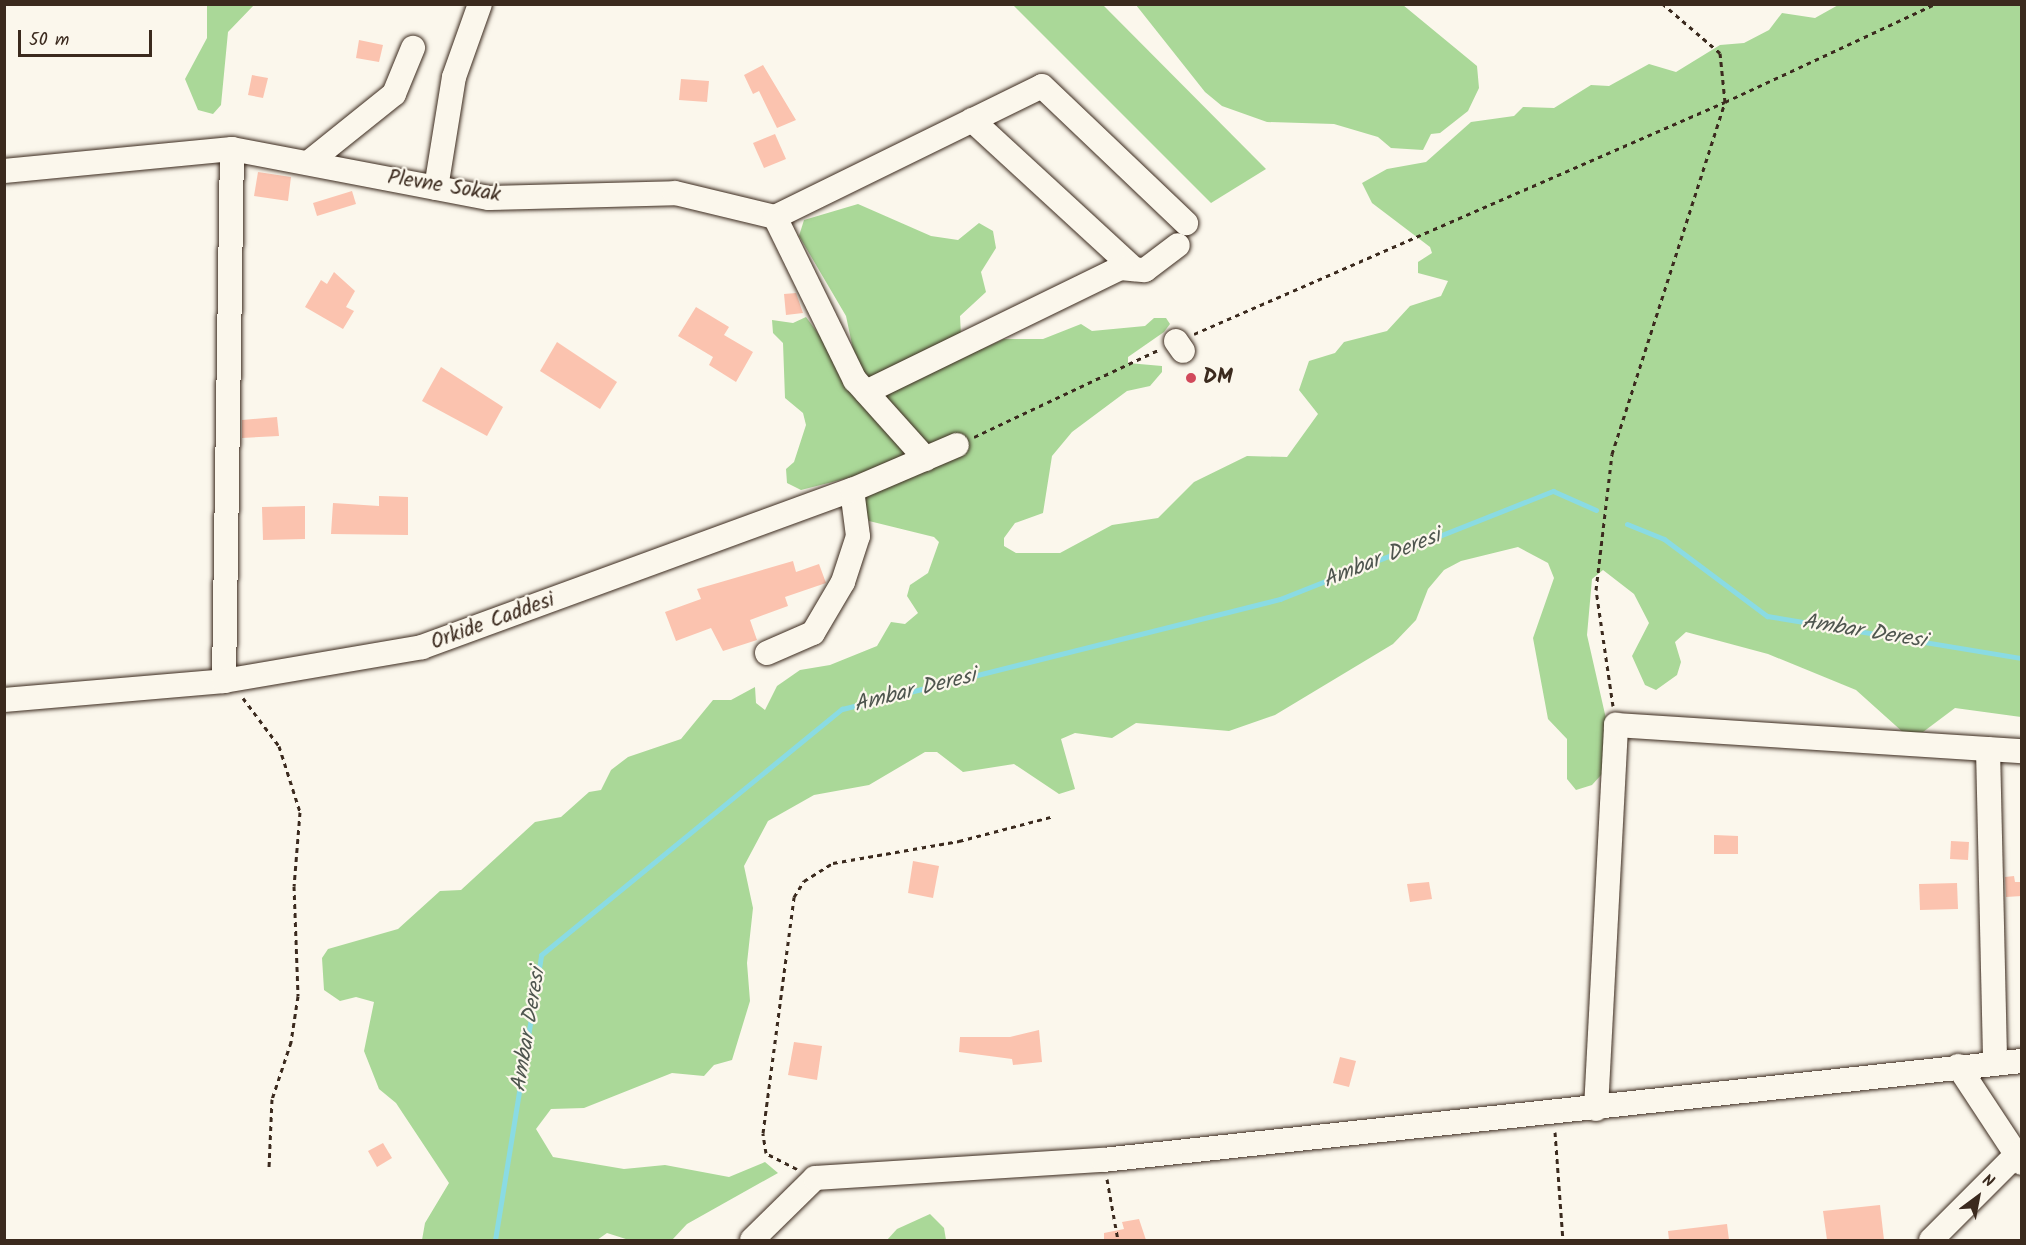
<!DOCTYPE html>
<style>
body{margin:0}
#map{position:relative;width:2026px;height:1245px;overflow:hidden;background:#fbf7ec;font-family:Kalam,sans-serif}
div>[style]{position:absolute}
.green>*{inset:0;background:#aad898}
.stream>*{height:5px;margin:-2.5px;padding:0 2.5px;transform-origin:2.5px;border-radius:2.5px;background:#8adbe3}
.building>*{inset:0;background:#fbc3af}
.path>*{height:3px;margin-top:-1.5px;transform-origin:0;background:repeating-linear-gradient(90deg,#3b2a1e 0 4.5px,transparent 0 9px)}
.roads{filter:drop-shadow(0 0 2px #3b2a1e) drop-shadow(0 0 2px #3b2a1e)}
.minor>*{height:24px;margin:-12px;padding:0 12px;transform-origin:12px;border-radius:12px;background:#fbf7ec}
.dots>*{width:16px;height:16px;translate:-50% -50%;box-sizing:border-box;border:3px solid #fbf7ec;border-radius:50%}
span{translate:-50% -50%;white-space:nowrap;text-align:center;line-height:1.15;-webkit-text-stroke:4.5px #fbf7ec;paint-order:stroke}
.street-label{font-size:21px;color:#3b2a1e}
.poi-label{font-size:21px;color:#3b2a1e;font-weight:700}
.left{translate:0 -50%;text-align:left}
.water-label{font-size:22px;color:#4f564f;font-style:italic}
.frame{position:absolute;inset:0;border:6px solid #3b2a1e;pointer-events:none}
.north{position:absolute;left:1948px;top:1167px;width:60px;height:60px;-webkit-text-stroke:4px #fbf7ec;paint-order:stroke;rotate:32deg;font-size:16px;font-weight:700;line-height:24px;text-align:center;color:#3b2a1e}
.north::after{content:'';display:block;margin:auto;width:21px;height:27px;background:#3b2a1e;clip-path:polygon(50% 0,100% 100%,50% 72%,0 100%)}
.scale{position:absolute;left:18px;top:30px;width:134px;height:27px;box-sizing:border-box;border:3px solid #3b2a1e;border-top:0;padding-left:8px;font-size:18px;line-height:21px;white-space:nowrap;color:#3b2a1e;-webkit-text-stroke:4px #fbf7ec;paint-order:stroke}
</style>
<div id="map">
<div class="green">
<i style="clip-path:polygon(1840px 4px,2021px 5px,2021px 717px,1955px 708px,1923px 732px,1905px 734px,1856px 690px,1768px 654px,1686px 632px,1675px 642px,1681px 662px,1677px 675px,1656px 690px,1645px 685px,1632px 656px,1649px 623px,1634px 594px,1603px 570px,1592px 579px,1587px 635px,1607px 723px,1602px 774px,1592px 785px,1576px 790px,1567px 779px,1567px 739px,1548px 719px,1533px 638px,1554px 578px,1548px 563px,1518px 547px,1461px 561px,1444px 570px,1428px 589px,1416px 620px,1393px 644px,1275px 715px,1229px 731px,1136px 723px,1112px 738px,1075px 733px,1061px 739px,1075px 789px,1059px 794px,1014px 764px,963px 772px,937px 752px,925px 752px,869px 785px,814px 795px,768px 821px,744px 866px,753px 908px,747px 963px,750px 1001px,732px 1060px,714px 1065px,704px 1076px,672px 1073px,584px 1108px,551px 1109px,536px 1129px,553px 1157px,624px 1169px,665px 1165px,729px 1177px,765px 1162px,778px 1173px,687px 1224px,672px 1240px,629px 1240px,607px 1233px,597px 1240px,422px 1240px,425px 1223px,449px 1183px,396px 1103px,379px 1089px,364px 1051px,374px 1002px,356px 997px,340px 1001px,324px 990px,322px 958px,328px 949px,398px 929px,440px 891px,461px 890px,535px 822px,561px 817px,589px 792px,601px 790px,611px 770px,628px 757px,681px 739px,713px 700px,731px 700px,755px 687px,756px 703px,765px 710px,777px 686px,800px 670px,830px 665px,877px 646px,891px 622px,905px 624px,918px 613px,907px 596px,910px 585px,928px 573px,939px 542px,934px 537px,869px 521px,852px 477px,801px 490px,787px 483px,786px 469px,794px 462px,806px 425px,803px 413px,785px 398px,783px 343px,773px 333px,772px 320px,793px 323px,806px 317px,823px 340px,853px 349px,846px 316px,799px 236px,804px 220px,858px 204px,931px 236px,958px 240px,979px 223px,993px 231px,996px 248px,981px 272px,986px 292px,960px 316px,961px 335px,982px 349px,1004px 339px,1043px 339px,1081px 324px,1092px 331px,1145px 326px,1154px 318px,1166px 318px,1170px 324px,1164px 332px,1128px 357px,1128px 363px,1162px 366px,1162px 372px,1150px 386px,1127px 391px,1072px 432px,1052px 456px,1043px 513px,1015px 523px,1004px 538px,1004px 546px,1016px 553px,1060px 553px,1112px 525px,1158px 518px,1194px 482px,1247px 456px,1287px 457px,1318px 414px,1299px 390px,1309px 361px,1335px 353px,1344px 342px,1387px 331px,1410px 306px,1441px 296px,1448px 281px,1418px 273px,1418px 262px,1432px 253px,1430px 247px,1372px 203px,1362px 183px,1387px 169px,1426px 162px,1471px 122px,1514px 116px,1523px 107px,1554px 108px,1591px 85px,1609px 86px,1649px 64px,1676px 72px,1720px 45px,1744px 43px,1769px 30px,1782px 13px,1815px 18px)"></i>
<i style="clip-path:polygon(207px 5px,254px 5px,228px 32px,221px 105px,213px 114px,198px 110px,185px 79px,207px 38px)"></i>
<i style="clip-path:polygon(1013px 5px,1103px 5px,1266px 169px,1211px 203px)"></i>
<i style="clip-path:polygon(1136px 5px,1403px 5px,1477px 66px,1479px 88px,1468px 111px,1440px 133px,1431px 134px,1423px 150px,1391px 148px,1378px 137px,1334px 124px,1267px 122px,1222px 106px,1205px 92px)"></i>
<i style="clip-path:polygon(930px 1214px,944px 1228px,946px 1240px,887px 1240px,897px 1229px)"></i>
</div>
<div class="stream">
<i style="left:1627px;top:524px;width:40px;rotate:22deg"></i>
<i style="left:1664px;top:539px;width:129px;rotate:36.8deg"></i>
<i style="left:1767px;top:616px;width:258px;rotate:9.4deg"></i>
<i style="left:495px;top:1240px;width:289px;rotate:-80.8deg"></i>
<i style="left:541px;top:955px;width:389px;rotate:-39.3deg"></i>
<i style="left:842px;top:709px;width:452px;rotate:-14.1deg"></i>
<i style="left:1280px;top:599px;width:294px;rotate:-21.6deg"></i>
<i style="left:1553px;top:491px;width:47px;rotate:23.8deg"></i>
</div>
<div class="building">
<i style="clip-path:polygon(359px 40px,383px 45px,379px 62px,356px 58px)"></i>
<i style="clip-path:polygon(763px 65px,796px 120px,777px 128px,759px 91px,753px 94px,744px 75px)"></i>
<i style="clip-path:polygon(252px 75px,268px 78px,263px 98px,248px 95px)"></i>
<i style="clip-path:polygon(681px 79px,709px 81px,707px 102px,679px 100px)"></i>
<i style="clip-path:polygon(775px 134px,786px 159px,764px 168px,753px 143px)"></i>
<i style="clip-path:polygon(258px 172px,291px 177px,288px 201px,254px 196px)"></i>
<i style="clip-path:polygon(352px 191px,356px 204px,317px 216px,313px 203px)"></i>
<i style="clip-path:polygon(334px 272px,355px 291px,346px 307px,354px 311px,343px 329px,305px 307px,321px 280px,327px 284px)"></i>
<i style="clip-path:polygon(796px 293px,803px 313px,786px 315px,784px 294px)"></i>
<i style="clip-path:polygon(696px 307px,729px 327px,724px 335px,753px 352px,736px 382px,709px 365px,713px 357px,678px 336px)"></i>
<i style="clip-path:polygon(557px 342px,617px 382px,600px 409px,540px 371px)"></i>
<i style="clip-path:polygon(441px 367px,503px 407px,487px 436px,422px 401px)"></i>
<i style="clip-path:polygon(277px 417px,279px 436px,242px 438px,242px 420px)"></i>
<i style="clip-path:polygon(379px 496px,408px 497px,408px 535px,331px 534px,333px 503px,379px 506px)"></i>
<i style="clip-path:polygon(305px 506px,305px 539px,263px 540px,262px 507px)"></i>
<i style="clip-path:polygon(793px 561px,796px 572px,819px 564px,826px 583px,785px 597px,788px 606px,750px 620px,757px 640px,723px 651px,711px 628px,676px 641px,665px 612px,701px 599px,697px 589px)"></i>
<i style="clip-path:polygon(1714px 835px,1738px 836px,1738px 854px,1714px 854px)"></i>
<i style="clip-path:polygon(1951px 841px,1969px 842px,1968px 860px,1950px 859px)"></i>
<i style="clip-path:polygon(913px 861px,939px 866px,933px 898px,908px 893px)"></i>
<i style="clip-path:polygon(2014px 876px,2015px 882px,2022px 882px,2022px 896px,2006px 897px,2005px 877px)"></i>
<i style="clip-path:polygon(1429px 882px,1432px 899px,1410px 902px,1407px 884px)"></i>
<i style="clip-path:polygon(1957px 883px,1958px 909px,1920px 910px,1919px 884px)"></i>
<i style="clip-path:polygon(1039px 1030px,1042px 1062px,1013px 1065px,1012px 1059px,959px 1052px,960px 1037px,1010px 1037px)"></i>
<i style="clip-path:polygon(794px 1042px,822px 1046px,817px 1080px,788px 1075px)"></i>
<i style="clip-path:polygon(1340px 1057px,1356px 1061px,1349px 1087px,1333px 1083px)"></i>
<i style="clip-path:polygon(383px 1143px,392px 1158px,377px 1167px,368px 1151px)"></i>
<i style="clip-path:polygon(1880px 1205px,1884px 1240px,1827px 1240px,1823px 1211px)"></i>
<i style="clip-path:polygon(1139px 1219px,1146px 1240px,1104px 1240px,1104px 1233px,1124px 1229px,1122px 1222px)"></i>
<i style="clip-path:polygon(1727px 1224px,1729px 1240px,1669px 1240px,1668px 1231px)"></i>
</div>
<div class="path">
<i style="left:1194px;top:334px;width:579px;rotate:-23.6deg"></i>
<i style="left:1725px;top:102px;width:232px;rotate:-25deg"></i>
<i style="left:974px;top:437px;width:204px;rotate:-25.3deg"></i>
<i style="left:243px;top:698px;width:60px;rotate:53.1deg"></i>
<i style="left:279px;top:746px;width:69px;rotate:72.3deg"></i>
<i style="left:300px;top:812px;width:74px;rotate:94.6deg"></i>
<i style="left:294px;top:886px;width:110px;rotate:87.9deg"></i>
<i style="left:298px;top:996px;width:47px;rotate:98.7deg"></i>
<i style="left:291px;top:1042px;width:60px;rotate:108.4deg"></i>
<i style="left:272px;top:1099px;width:68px;rotate:92.5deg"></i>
<i style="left:1613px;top:706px;width:117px;rotate:-98.3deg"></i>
<i style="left:1596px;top:590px;width:137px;rotate:-83.3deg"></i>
<i style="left:1612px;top:454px;width:370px;rotate:-72.2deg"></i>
<i style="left:1725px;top:102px;width:49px;rotate:-95.8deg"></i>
<i style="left:1720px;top:53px;width:75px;rotate:-139.3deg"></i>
<i style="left:1555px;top:1132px;width:108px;rotate:85.8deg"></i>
<i style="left:797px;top:1169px;width:35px;rotate:-153deg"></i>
<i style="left:766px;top:1153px;width:20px;rotate:-99deg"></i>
<i style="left:763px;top:1133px;width:238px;rotate:-82.5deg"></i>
<i style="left:794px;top:897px;width:19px;rotate:-58deg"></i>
<i style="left:804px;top:881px;width:34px;rotate:-32deg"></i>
<i style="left:833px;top:863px;width:128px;rotate:-9.9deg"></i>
<i style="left:959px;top:841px;width:98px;rotate:-14.7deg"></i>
<i style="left:1107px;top:1179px;width:62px;rotate:79.8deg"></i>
</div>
<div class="roads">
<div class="minor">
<i style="left:972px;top:120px;width:220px;rotate:42.6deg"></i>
<i style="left:308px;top:163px;width:110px;rotate:-38.7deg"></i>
<i style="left:394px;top:94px;width:50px;rotate:-67.6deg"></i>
<i style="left:4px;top:171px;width:229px;rotate:-5.5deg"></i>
<i style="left:232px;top:149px;width:262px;rotate:10.8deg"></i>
<i style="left:489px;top:198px;width:186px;rotate:-1.5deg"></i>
<i style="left:675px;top:193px;width:103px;rotate:13.5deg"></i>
<i style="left:775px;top:217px;width:182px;rotate:63.9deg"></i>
<i style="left:855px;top:380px;width:106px;rotate:48.1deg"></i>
<i style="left:436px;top:188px;width:112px;rotate:-80.8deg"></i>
<i style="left:454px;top:77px;width:77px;rotate:-70.4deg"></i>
<i style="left:775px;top:217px;width:297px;rotate:-26.1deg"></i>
<i style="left:1042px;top:86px;width:199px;rotate:43.6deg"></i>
<i style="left:1176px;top:341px;width:12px;rotate:55deg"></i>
<i style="left:866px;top:392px;width:283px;rotate:-26deg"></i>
<i style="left:1120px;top:268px;width:25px;rotate:5deg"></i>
<i style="left:1145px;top:270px;width:41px;rotate:-37.1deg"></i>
<i style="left:767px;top:653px;width:50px;rotate:-23.5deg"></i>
<i style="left:813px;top:633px;width:59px;rotate:-59.5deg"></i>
<i style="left:843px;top:582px;width:48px;rotate:-71.9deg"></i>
<i style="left:858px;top:536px;width:46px;rotate:-97.4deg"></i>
<i style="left:224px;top:681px;width:532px;rotate:-89.14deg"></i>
<i style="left:4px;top:700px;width:221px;rotate:-4.9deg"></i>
<i style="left:224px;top:681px;width:201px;rotate:-9.7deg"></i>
<i style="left:422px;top:647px;width:458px;rotate:-20.1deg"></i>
<i style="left:852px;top:490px;width:114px;rotate:-23.2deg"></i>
<i style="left:1988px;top:749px;width:308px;rotate:88.7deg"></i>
<i style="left:1958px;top:1066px;width:116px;rotate:56.6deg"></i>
<i style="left:1596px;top:1109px;width:385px;rotate:-87deg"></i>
<i style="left:1616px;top:725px;width:407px;rotate:3.7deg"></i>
<i style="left:752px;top:1240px;width:88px;rotate:-44.5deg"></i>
<i style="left:815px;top:1178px;width:289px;rotate:-3.6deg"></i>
<i style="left:1103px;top:1160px;width:924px;rotate:-6.15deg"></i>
<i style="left:1931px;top:1240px;width:120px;rotate:-45deg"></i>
</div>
</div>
<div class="dots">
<i style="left:1191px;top:378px;background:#d1495b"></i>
</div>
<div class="street-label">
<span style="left:444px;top:187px;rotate:9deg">Plevne Sokak</span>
<span style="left:493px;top:622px;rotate:-20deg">Orkide Caddesi</span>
</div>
<div class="poi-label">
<span class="left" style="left:1203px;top:378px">DM</span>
</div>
<div class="water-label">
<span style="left:1382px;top:559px;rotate:-22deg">Ambar Deresi</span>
<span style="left:1864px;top:632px;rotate:9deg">Ambar Deresi</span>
<span style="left:915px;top:691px;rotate:-14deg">Ambar Deresi</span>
<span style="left:529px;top:1030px;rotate:-81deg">Ambar Deresi</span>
</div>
<div class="frame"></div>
<div class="north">N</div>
<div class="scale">50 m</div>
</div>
